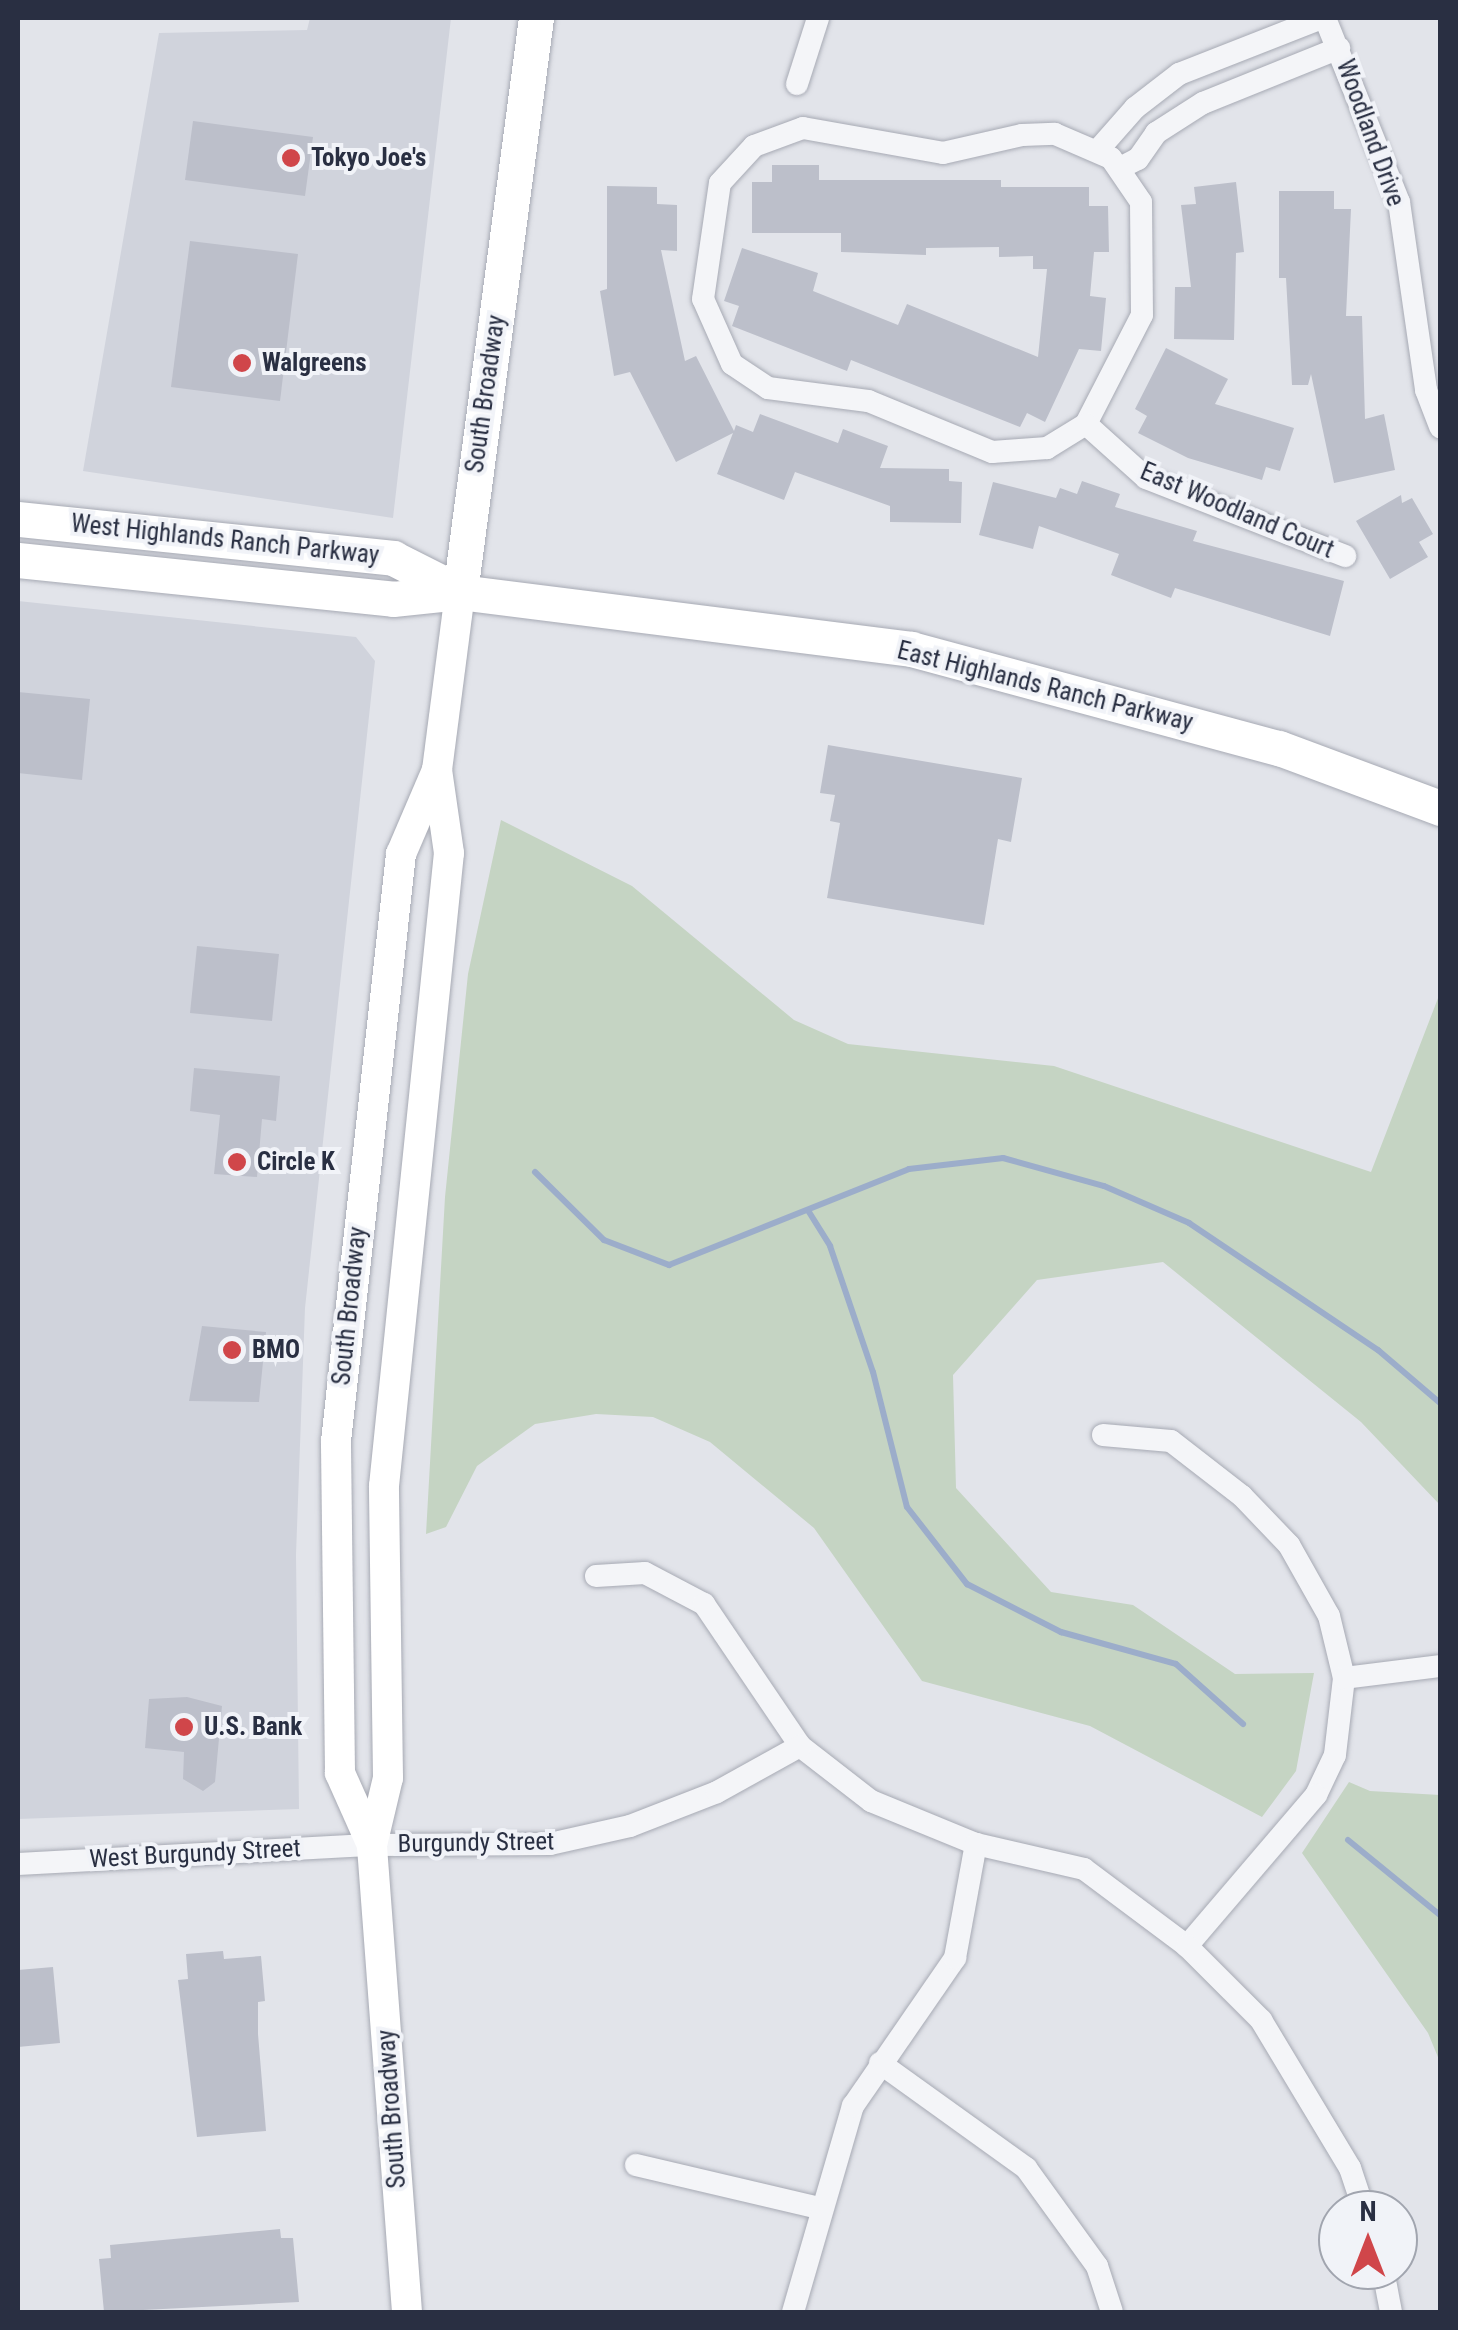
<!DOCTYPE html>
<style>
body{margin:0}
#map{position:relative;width:1458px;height:2330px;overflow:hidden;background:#e2e4ea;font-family:"Roboto Condensed",sans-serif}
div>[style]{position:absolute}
.built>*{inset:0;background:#d0d3dc}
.green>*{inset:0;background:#c5d4c3}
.stream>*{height:6px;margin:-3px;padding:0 3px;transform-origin:3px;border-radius:3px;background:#9cadca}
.building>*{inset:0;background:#bcbfca}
.roads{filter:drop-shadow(0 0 2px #a7aab4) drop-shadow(0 0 2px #a7aab4)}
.minor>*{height:22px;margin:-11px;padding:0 11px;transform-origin:11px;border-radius:11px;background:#f4f5f8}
.secondary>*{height:30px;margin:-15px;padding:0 15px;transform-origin:15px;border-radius:15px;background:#fff}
.primary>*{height:35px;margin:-17.5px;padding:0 17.5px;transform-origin:17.5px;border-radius:17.5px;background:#fff}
.dots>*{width:28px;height:28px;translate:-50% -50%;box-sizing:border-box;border:5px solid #f1f3f8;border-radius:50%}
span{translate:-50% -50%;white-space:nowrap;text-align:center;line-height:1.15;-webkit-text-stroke:8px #f1f3f8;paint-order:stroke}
.street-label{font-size:25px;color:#292f42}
.poi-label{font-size:25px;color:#292f42;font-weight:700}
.left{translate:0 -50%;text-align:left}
.frame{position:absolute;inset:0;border:20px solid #292f42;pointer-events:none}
.north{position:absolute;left:1318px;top:2190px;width:100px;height:100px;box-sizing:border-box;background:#f1f3f8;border:2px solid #a1a5af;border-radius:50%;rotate:0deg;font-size:28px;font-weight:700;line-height:40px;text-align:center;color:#292f42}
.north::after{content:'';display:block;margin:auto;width:35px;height:45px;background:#d0464a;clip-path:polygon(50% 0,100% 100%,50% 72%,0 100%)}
</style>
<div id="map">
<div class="built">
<i style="clip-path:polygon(310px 18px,451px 18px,393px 518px,83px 471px,159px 33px,307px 30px)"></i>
<i style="clip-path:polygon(18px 601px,356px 637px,375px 661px,305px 1308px,296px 1555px,299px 1809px,18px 1819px)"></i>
</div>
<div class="green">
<i style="clip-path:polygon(501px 820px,632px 886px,794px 1020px,848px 1044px,1054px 1066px,1371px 1172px,1440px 993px,1440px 1505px,1361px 1422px,1163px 1262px,1037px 1280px,953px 1375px,956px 1488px,1051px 1592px,1133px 1605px,1235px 1674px,1314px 1673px,1296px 1771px,1262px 1817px,1090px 1726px,922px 1681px,814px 1528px,710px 1442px,653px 1417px,596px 1414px,535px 1424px,477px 1466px,446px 1527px,426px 1534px,445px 1197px,468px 974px)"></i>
<i style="clip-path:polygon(1349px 1782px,1370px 1791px,1440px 1795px,1440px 2062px,1428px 2033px,1302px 1853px)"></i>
</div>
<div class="stream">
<i style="left:535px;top:1172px;width:97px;rotate:44.6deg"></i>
<i style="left:604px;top:1240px;width:70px;rotate:21deg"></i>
<i style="left:669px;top:1265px;width:258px;rotate:-21.8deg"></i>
<i style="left:909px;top:1169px;width:95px;rotate:-6.7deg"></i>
<i style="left:1003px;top:1158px;width:105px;rotate:15.5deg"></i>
<i style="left:1104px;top:1186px;width:93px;rotate:23.5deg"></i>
<i style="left:1189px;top:1223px;width:228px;rotate:33.9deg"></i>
<i style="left:1378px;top:1350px;width:82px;rotate:40.5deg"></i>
<i style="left:809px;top:1212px;width:40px;rotate:58deg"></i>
<i style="left:830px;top:1246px;width:133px;rotate:71.2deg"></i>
<i style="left:873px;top:1372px;width:139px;rotate:75.9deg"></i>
<i style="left:907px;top:1507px;width:98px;rotate:52.1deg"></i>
<i style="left:967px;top:1584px;width:106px;rotate:27.1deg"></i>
<i style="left:1061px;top:1632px;width:119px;rotate:15.5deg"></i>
<i style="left:1176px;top:1664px;width:90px;rotate:41.8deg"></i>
<i style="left:1348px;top:1840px;width:119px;rotate:39.2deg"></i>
</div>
<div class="building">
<i style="clip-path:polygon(193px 121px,313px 137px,305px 196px,185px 180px)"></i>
<i style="clip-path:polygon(772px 165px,819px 165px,819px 180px,1001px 180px,1001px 187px,1089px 187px,1089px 206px,1108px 206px,1109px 252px,1094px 252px,1090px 296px,1106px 298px,1101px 351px,1079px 349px,1045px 422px,1027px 413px,1020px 427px,851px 360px,847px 371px,732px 326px,739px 306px,724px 301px,742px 248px,818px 273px,813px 291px,898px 325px,907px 304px,1038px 357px,1047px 269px,1033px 269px,1033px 256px,999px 257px,999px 247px,926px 248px,926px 255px,841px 252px,841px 233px,752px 233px,752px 182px,772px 182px)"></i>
<i style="clip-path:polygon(1236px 182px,1244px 252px,1236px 253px,1234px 340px,1174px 339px,1175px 287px,1191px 287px,1181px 205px,1196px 204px,1194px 187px)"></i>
<i style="clip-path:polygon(607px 186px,657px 187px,657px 204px,677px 205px,677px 251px,661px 250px,685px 361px,696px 356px,734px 431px,736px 425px,753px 432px,760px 414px,838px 443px,843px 429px,888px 446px,880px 468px,949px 469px,949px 481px,962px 482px,961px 523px,890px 522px,890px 506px,795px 472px,784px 500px,717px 474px,733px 433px,676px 462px,630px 372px,614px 376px,600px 291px,607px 289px)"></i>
<i style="clip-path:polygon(1279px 191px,1334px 191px,1334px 209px,1351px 209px,1346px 316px,1362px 316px,1365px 419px,1384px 414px,1395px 470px,1334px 483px,1311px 374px,1308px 385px,1292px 385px,1286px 278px,1279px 278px)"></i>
<i style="clip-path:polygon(190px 241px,298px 254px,280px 401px,171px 387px)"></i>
<i style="clip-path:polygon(1166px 348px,1228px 379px,1215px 404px,1294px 428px,1280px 471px,1266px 467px,1262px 480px,1188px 458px,1138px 433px,1147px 416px,1135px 409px)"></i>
<i style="clip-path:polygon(1082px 481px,1120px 494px,1115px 507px,1197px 531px,1193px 541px,1344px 581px,1330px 636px,1175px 588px,1171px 598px,1111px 575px,1119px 554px,1039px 526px,1033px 549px,979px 535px,993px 482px,1056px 498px,1060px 488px,1077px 494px)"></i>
<i style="clip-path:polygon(1401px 495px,1402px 503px,1412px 498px,1433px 534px,1419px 542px,1428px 557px,1390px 579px,1356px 521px)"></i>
<i style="clip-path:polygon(18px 692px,90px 699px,82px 780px,18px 773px)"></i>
<i style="clip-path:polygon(828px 745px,1022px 778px,1011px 842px,998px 839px,984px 925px,827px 898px,840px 823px,830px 821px,835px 795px,820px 793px)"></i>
<i style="clip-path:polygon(197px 946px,279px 954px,272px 1021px,190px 1013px)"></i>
<i style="clip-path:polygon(194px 1068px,280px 1076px,276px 1121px,262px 1119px,257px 1177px,214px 1174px,220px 1115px,190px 1111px)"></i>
<i style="clip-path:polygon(202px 1326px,266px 1332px,259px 1402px,189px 1401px)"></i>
<i style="clip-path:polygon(187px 1697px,222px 1706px,215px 1782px,203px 1791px,183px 1779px,184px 1752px,145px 1748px,149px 1699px)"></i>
<i style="clip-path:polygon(223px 1951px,224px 1959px,261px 1956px,265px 2001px,258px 2002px,258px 2034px,266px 2131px,197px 2137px,178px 1980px,188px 1979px,186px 1954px)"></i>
<i style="clip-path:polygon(53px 1967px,60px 2043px,18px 2047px,18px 1970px)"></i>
<i style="clip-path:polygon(280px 2229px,281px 2238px,293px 2238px,299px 2302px,104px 2312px,99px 2259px,111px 2258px,110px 2245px)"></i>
</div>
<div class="roads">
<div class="minor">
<i style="left:1325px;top:18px;width:198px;rotate:68.1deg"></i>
<i style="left:1399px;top:202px;width:190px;rotate:81.8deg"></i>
<i style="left:1426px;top:390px;width:40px;rotate:69deg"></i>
<i style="left:797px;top:84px;width:69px;rotate:-72.3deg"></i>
<i style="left:803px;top:128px;width:142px;rotate:10.1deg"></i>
<i style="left:943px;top:153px;width:81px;rotate:-12.8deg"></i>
<i style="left:1022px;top:135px;width:33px;rotate:-2deg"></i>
<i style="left:1055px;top:134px;width:61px;rotate:23.2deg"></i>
<i style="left:1111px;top:158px;width:53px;rotate:55.7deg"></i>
<i style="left:1141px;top:202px;width:113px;rotate:89.5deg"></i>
<i style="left:1142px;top:315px;width:123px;rotate:117.2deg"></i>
<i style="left:1086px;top:424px;width:46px;rotate:148.4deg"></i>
<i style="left:1047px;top:448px;width:55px;rotate:175.8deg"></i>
<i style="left:992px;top:452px;width:134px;rotate:-157.6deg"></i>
<i style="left:868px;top:401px;width:101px;rotate:-172.6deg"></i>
<i style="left:768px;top:388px;width:43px;rotate:-146.3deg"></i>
<i style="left:732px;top:364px;width:71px;rotate:-114deg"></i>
<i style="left:703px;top:299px;width:117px;rotate:-81.7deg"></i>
<i style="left:720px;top:183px;width:50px;rotate:-47.4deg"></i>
<i style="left:754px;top:146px;width:52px;rotate:-20.2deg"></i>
<i style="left:1098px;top:150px;width:56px;rotate:-48.6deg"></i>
<i style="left:1135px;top:108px;width:56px;rotate:-37.7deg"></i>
<i style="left:1179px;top:74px;width:154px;rotate:-21.4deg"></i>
<i style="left:1120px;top:168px;width:20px;rotate:-27deg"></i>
<i style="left:1138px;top:159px;width:32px;rotate:-55deg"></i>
<i style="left:1156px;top:133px;width:56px;rotate:-32.6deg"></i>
<i style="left:1203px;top:103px;width:147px;rotate:-22deg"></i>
<i style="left:1086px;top:424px;width:81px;rotate:42deg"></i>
<i style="left:1146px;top:478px;width:214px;rotate:21.4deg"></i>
<i style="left:1103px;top:1435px;width:68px;rotate:5deg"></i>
<i style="left:1171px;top:1441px;width:90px;rotate:37.8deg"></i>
<i style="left:1242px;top:1496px;width:68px;rotate:46.2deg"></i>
<i style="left:1289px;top:1545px;width:81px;rotate:60.6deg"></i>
<i style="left:1329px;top:1616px;width:64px;rotate:76.4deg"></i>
<i style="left:1344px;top:1678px;width:78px;rotate:96.7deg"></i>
<i style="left:1335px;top:1755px;width:44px;rotate:115.4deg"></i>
<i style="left:1316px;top:1795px;width:199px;rotate:130.5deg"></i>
<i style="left:596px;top:1576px;width:49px;rotate:-3.5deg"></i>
<i style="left:645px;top:1573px;width:67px;rotate:27.7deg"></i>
<i style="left:704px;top:1604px;width:171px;rotate:55.9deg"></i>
<i style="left:800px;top:1746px;width:90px;rotate:37.8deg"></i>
<i style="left:871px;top:1801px;width:113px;rotate:22.3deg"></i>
<i style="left:976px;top:1844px;width:111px;rotate:13deg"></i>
<i style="left:1084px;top:1869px;width:129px;rotate:36.8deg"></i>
<i style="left:1187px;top:1946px;width:105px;rotate:45deg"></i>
<i style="left:1261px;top:2020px;width:173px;rotate:59deg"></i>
<i style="left:1350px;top:2168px;width:44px;rotate:71.6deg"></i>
<i style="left:1344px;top:1678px;width:97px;rotate:-7.1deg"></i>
<i style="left:18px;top:1864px;width:355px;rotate:-3.1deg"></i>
<i style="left:372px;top:1845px;width:178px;rotate:-0.3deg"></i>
<i style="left:550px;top:1844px;width:82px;rotate:-12.7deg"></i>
<i style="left:630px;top:1826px;width:93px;rotate:-21.3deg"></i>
<i style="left:717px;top:1792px;width:95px;rotate:-29deg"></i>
<i style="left:880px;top:2063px;width:180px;rotate:35.7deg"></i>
<i style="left:1026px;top:2168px;width:121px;rotate:54.1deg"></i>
<i style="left:1097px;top:2266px;width:48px;rotate:71.9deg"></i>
<i style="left:636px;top:2165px;width:188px;rotate:13.2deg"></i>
<i style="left:1383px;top:2270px;width:43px;rotate:79.2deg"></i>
<i style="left:793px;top:2312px;width:215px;rotate:-73.8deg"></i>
<i style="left:853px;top:2106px;width:180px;rotate:-55.4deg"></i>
<i style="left:955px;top:1958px;width:116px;rotate:-79.6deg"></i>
</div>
<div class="secondary">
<i style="left:372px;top:1845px;width:79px;rotate:-114deg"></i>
<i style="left:340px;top:1773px;width:332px;rotate:-90.7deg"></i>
<i style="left:336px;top:1441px;width:591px;rotate:-83.68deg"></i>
<i style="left:401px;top:854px;width:91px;rotate:-66.8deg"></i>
<i style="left:407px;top:2312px;width:468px;rotate:-94.3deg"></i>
<i style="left:372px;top:1845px;width:69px;rotate:-76.6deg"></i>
<i style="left:388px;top:1778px;width:292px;rotate:-90.8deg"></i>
<i style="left:384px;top:1486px;width:636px;rotate:-84.14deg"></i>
<i style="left:449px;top:853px;width:84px;rotate:-98.2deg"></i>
<i style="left:437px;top:770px;width:179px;rotate:-82.6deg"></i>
</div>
<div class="primary">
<i style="left:18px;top:519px;width:377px;rotate:5.9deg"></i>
<i style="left:393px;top:558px;width:75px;rotate:26.9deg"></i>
<i style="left:18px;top:560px;width:377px;rotate:5.9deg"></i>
<i style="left:393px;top:599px;width:67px;rotate:-6deg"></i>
<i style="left:460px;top:592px;width:455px;rotate:7.2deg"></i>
<i style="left:911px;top:649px;width:381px;rotate:15.1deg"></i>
<i style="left:1279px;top:748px;width:172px;rotate:20.4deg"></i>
<i style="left:460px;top:592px;width:579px;rotate:-82.46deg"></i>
</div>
</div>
<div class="dots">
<i style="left:291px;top:158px;background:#d0464a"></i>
<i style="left:242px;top:363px;background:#d0464a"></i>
<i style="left:237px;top:1162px;background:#d0464a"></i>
<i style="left:232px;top:1350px;background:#d0464a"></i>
<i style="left:184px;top:1727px;background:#d0464a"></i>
</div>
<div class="street-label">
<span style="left:1370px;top:133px;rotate:70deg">Woodland Drive</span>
<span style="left:486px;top:394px;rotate:-82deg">South Broadway</span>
<span style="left:1237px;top:511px;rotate:23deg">East Woodland Court</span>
<span style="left:225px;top:540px;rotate:6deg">West Highlands Ranch Parkway</span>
<span style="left:1045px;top:687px;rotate:14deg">East Highlands Ranch Parkway</span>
<span style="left:350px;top:1306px;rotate:-84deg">South Broadway</span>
<span style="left:476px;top:1843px;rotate:-1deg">Burgundy Street</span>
<span style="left:195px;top:1854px;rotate:-3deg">West Burgundy Street</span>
<span style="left:392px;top:2109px;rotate:-94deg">South Broadway</span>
</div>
<div class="poi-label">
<span class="left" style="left:311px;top:158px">Tokyo Joe's</span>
<span class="left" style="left:262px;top:363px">Walgreens</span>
<span class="left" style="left:257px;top:1162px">Circle K</span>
<span class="left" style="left:252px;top:1350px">BMO</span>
<span class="left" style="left:204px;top:1727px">U.S. Bank</span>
</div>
<div class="frame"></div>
<div class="north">N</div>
</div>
